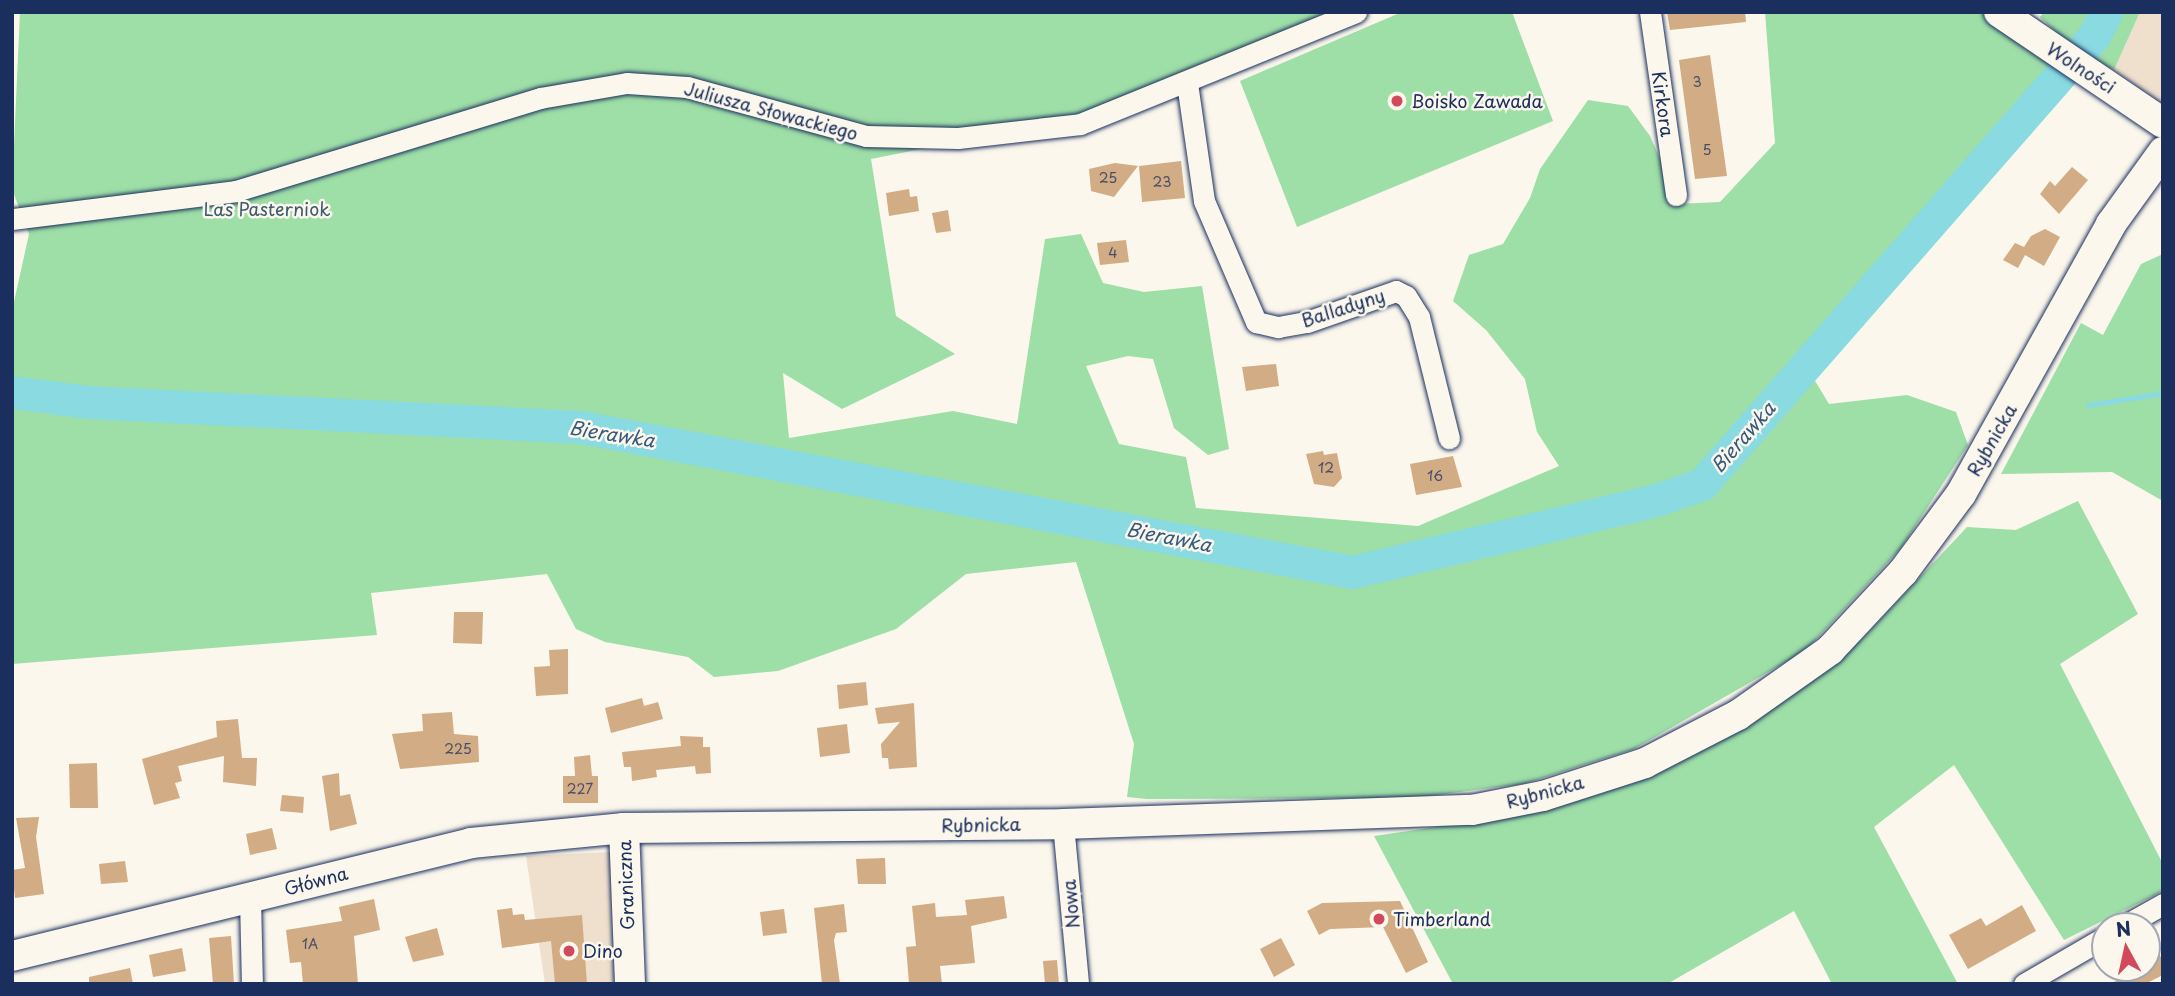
<!DOCTYPE html>
<meta charset="utf-8">
<style>
body{margin:0}
#map{position:relative;width:2175px;height:996px;overflow:hidden;background:#fbf7ec;font-family:"Playpen Sans",sans-serif}
div>[style]{position:absolute}
.built>*{inset:0;background:#efe0cd}
.green>*{inset:0;background:#9edea7}
.stream>*{height:5px;margin:-2.5px;padding:0 2.5px;transform-origin:2.5px;border-radius:2.5px;background:#89dae1}
.river>*{height:33px;margin:-16.5px;padding:0 16.5px;transform-origin:16.5px;border-radius:16.5px;background:#89dae1}
.building>*{inset:0;background:#d2ac84}
.roads{filter:drop-shadow(0 0 2px #1b2f5e) drop-shadow(0 0 2px #1b2f5e)}
.street>*{height:21px;margin:-10.5px;padding:0 10.5px;transform-origin:10.5px;border-radius:10.5px;background:#fbf7ec}
.secondary>*{height:30px;margin:-15px;padding:0 15px;transform-origin:15px;border-radius:15px;background:#fbf7ec}
.dots>*{width:19px;height:19px;translate:-50% -50%;box-sizing:border-box;border:4px solid #fbf7ec;border-radius:50%}
span{translate:-50% -50%;white-space:nowrap;text-align:center;line-height:1.15;-webkit-text-stroke:5px #fbf7ec;paint-order:stroke}
.number-label{font-size:14px;color:#494e68}
.number-label span{-webkit-text-stroke-width:0}
.street-label{font-size:18px;color:#1b2f5e}
.poi-label{font-size:18px;color:#1b2f5e}
.left{translate:0 -50%;text-align:left}
.park-label{font-size:18px;color:#3c5b70}
.water-label{font-size:19px;color:#365a7f;font-style:italic}
.frame{position:absolute;inset:0;border:14px solid #1b2f5e;pointer-events:none}
.north{position:absolute;left:2091px;top:912px;width:70px;height:70px;box-sizing:border-box;background:#fbf7ec;border:2px solid #a1a7b3;border-radius:50%;rotate:352deg;font-size:19px;font-weight:700;line-height:28px;text-align:center;color:#1b2f5e}
.north::after{content:'';display:block;margin:auto;width:24px;height:32px;background:#d1495b;clip-path:polygon(50% 0,100% 100%,50% 72%,0 100%)}
</style>
<div id="map">
<div class="built">
<i style="clip-path:polygon(2140px 12px,2163px 12px,2163px 104px,2114px 70px)"></i>
<i style="clip-path:polygon(612px 852px,620px 984px,545px 984px,526px 856px)"></i>
</div>
<div class="green">
<i style="clip-path:polygon(20px 12px,1338px 12px,1087px 116px,871px 159px,896px 316px,955px 354px,842px 409px,783px 373px,789px 438px,953px 411px,1017px 424px,1045px 239px,1081px 234px,1103px 283px,1144px 292px,1202px 286px,1229px 449px,1208px 455px,1174px 428px,1153px 359px,1128px 356px,1086px 366px,1119px 444px,1186px 457px,1196px 508px,1418px 526px,1559px 466px,1537px 432px,1525px 379px,1486px 330px,1453px 301px,1469px 255px,1503px 244px,1530px 198px,1540px 169px,1588px 100px,1628px 106px,1650px 136px,1676px 195px,1675px 204px,1720px 202px,1775px 143px,1765px 12px,1980px 12px,2057px 67px,1800px 356px,1829px 404px,1907px 395px,1956px 412px,1968px 445px,1901px 548px,1805px 651px,1634px 749px,1523px 784px,1412px 798px,1147px 799px,1127px 797px,1134px 744px,1076px 562px,966px 574px,896px 629px,778px 671px,714px 677px,688px 657px,605px 642px,576px 629px,547px 574px,371px 593px,377px 635px,12px 664px,12px 393px,164px 413px,310px 424px,264px 406px,12px 384px,12px 311px,29px 234px,12px 189px)"></i>
<i style="clip-path:polygon(1402px 12px,1512px 12px,1553px 121px,1297px 227px,1240px 81px)"></i>
<i style="clip-path:polygon(2044px 12px,2140px 12px,2114px 70px,2074px 49px,2040px 17px)"></i>
<i style="clip-path:polygon(2163px 254px,2163px 501px,2112px 472px,2001px 474px,2081px 323px,2103px 335px,2141px 264px)"></i>
<i style="clip-path:polygon(2078px 501px,2138px 614px,2060px 664px,2163px 864px,2163px 891px,2064px 940px,1954px 765px,1874px 827px,1958px 984px,1832px 984px,1794px 911px,1667px 984px,1453px 984px,1374px 836px,1533px 813px,1759px 718px,1862px 639px,1967px 527px,2016px 530px)"></i>
</div>
<div class="stream">
<i style="left:2088px;top:405px;width:76px;rotate:-9.1deg"></i>
</div>
<div class="river">
<i style="left:12px;top:392px;width:78px;rotate:7.4deg"></i>
<i style="left:89px;top:402px;width:493px;rotate:2.9deg"></i>
<i style="left:581px;top:427px;width:785px;rotate:10.65deg"></i>
<i style="left:1352px;top:572px;width:309px;rotate:-13.3deg"></i>
<i style="left:1653px;top:501px;width:52px;rotate:-19.1deg"></i>
<i style="left:1702px;top:484px;width:595px;rotate:-48.81deg"></i>
<i style="left:2094px;top:36px;width:27px;rotate:-63deg"></i>
</div>
<div class="building">
<i style="clip-path:polygon(1667px 12px,1745px 12px,1746px 22px,1670px 30px)"></i>
<i style="clip-path:polygon(1710px 55px,1727px 176px,1695px 179px,1679px 60px)"></i>
<i style="clip-path:polygon(1181px 161px,1185px 198px,1142px 202px,1139px 166px)"></i>
<i style="clip-path:polygon(1115px 163px,1138px 166px,1114px 197px,1091px 191px,1089px 169px)"></i>
<i style="clip-path:polygon(2072px 167px,2088px 180px,2059px 214px,2040px 194px,2050px 181px,2055px 186px)"></i>
<i style="clip-path:polygon(909px 189px,910px 197px,917px 196px,919px 211px,889px 216px,886px 193px)"></i>
<i style="clip-path:polygon(948px 210px,951px 231px,936px 233px,932px 213px)"></i>
<i style="clip-path:polygon(2045px 229px,2060px 237px,2044px 266px,2025px 255px,2018px 268px,2003px 260px,2015px 243px,2024px 247px,2031px 236px)"></i>
<i style="clip-path:polygon(1126px 240px,1129px 262px,1100px 265px,1097px 243px)"></i>
<i style="clip-path:polygon(1276px 364px,1279px 386px,1246px 391px,1242px 367px)"></i>
<i style="clip-path:polygon(1323px 451px,1324px 455px,1337px 453px,1342px 478px,1334px 487px,1314px 484px,1306px 454px)"></i>
<i style="clip-path:polygon(1453px 456px,1462px 487px,1416px 495px,1410px 464px)"></i>
<i style="clip-path:polygon(454px 612px,483px 612px,482px 644px,453px 643px)"></i>
<i style="clip-path:polygon(568px 649px,568px 694px,536px 696px,534px 667px,550px 666px,549px 650px)"></i>
<i style="clip-path:polygon(866px 682px,868px 705px,839px 709px,837px 685px)"></i>
<i style="clip-path:polygon(642px 698px,644px 706px,658px 702px,663px 719px,611px 733px,605px 708px)"></i>
<i style="clip-path:polygon(914px 703px,917px 767px,889px 769px,888px 758px,882px 758px,881px 744px,900px 722px,878px 724px,875px 708px)"></i>
<i style="clip-path:polygon(452px 712px,454px 734px,478px 736px,479px 762px,400px 769px,392px 734px,423px 731px,422px 714px)"></i>
<i style="clip-path:polygon(238px 719px,242px 758px,257px 758px,256px 786px,223px 782px,224px 756px,178px 766px,182px 781px,175px 783px,180px 798px,154px 805px,142px 759px,217px 737px,216px 721px)"></i>
<i style="clip-path:polygon(847px 724px,850px 753px,820px 757px,817px 728px)"></i>
<i style="clip-path:polygon(680px 736px,703px 737px,703px 747px,710px 747px,711px 773px,696px 774px,695px 766px,656px 770px,657px 777px,632px 781px,631px 767px,624px 767px,622px 752px,681px 746px)"></i>
<i style="clip-path:polygon(590px 755px,592px 776px,598px 776px,598px 803px,563px 803px,563px 776px,575px 776px,574px 757px)"></i>
<i style="clip-path:polygon(97px 763px,98px 808px,70px 808px,69px 764px)"></i>
<i style="clip-path:polygon(339px 773px,340px 796px,350px 794px,357px 824px,330px 831px,322px 776px)"></i>
<i style="clip-path:polygon(282px 795px,304px 797px,303px 813px,280px 811px)"></i>
<i style="clip-path:polygon(39px 817px,36px 837px,44px 894px,15px 898px,12px 870px,25px 868px,16px 818px)"></i>
<i style="clip-path:polygon(272px 828px,277px 849px,250px 855px,246px 834px)"></i>
<i style="clip-path:polygon(885px 858px,886px 884px,858px 884px,856px 859px)"></i>
<i style="clip-path:polygon(125px 861px,128px 882px,101px 884px,99px 864px)"></i>
<i style="clip-path:polygon(1004px 896px,1007px 918px,971px 926px,975px 963px,940px 966px,942px 984px,909px 983px,906px 947px,916px 946px,912px 906px,935px 903px,936px 917px,967px 915px,965px 900px)"></i>
<i style="clip-path:polygon(374px 899px,380px 930px,354px 936px,358px 984px,303px 984px,301px 962px,290px 963px,286px 930px,342px 921px,339px 907px)"></i>
<i style="clip-path:polygon(1400px 901px,1428px 962px,1406px 973px,1383px 927px,1330px 929px,1319px 935px,1307px 911px,1322px 903px)"></i>
<i style="clip-path:polygon(844px 904px,847px 932px,836px 933px,834px 940px,840px 984px,822px 984px,814px 908px)"></i>
<i style="clip-path:polygon(2022px 905px,2036px 931px,1968px 969px,1949px 935px,1981px 918px,1986px 926px)"></i>
<i style="clip-path:polygon(512px 908px,513px 915px,524px 914px,525px 920px,582px 915px,587px 984px,555px 984px,551px 941px,502px 948px,497px 910px)"></i>
<i style="clip-path:polygon(784px 909px,787px 933px,763px 936px,760px 912px)"></i>
<i style="clip-path:polygon(437px 928px,444px 955px,413px 962px,405px 937px)"></i>
<i style="clip-path:polygon(2147px 932px,2163px 961px,2163px 975px,2145px 984px,2109px 984px,2147px 968px)"></i>
<i style="clip-path:polygon(231px 936px,234px 984px,213px 984px,209px 938px)"></i>
<i style="clip-path:polygon(1281px 938px,1295px 965px,1274px 977px,1260px 949px)"></i>
<i style="clip-path:polygon(182px 948px,186px 971px,153px 977px,149px 955px)"></i>
<i style="clip-path:polygon(1057px 960px,1059px 984px,1045px 984px,1043px 961px)"></i>
<i style="clip-path:polygon(130px 968px,133px 984px,89px 984px,89px 977px)"></i>
</div>
<div class="roads">
<div class="street">
<i style="left:1650px;top:12px;width:185px;rotate:81.9deg"></i>
<i style="left:1187px;top:83px;width:119px;rotate:81.8deg"></i>
<i style="left:1204px;top:201px;width:132px;rotate:66.7deg"></i>
<i style="left:1256px;top:322px;width:23px;rotate:13deg"></i>
<i style="left:1278px;top:327px;width:29px;rotate:-10deg"></i>
<i style="left:1307px;top:322px;width:94px;rotate:-19.2deg"></i>
<i style="left:1396px;top:291px;width:11px;rotate:27deg"></i>
<i style="left:1406px;top:296px;width:25px;rotate:58deg"></i>
<i style="left:1419px;top:317px;width:125px;rotate:76.1deg"></i>
<i style="left:12px;top:219px;width:226px;rotate:-7.1deg"></i>
<i style="left:236px;top:191px;width:318px;rotate:-17deg"></i>
<i style="left:540px;top:98px;width:88px;rotate:-9.8deg"></i>
<i style="left:627px;top:83px;width:60px;rotate:3.8deg"></i>
<i style="left:687px;top:87px;width:186px;rotate:15.3deg"></i>
<i style="left:866px;top:136px;width:92px;rotate:1.2deg"></i>
<i style="left:958px;top:138px;width:123px;rotate:-6.5deg"></i>
<i style="left:1080px;top:124px;width:298px;rotate:-22.1deg"></i>
<i style="left:1063px;top:824px;width:161px;rotate:84.6deg"></i>
<i style="left:250px;top:898px;width:86px;rotate:88.7deg"></i>
<i style="left:2124px;top:926px;width:45px;rotate:-29.4deg"></i>
<i style="left:2024px;top:984px;width:94px;rotate:-30.1deg"></i>
</div>
<div class="secondary">
<i style="left:1999px;top:12px;width:198px;rotate:34.1deg"></i>
<i style="left:624px;top:828px;width:156px;rotate:87.8deg"></i>
<i style="left:12px;top:956px;width:473px;rotate:-13.8deg"></i>
<i style="left:471px;top:843px;width:154px;rotate:-5.6deg"></i>
<i style="left:624px;top:828px;width:439px;rotate:-0.5deg"></i>
<i style="left:1063px;top:824px;width:409px;rotate:-2deg"></i>
<i style="left:1472px;top:810px;width:72px;rotate:-11.2deg"></i>
<i style="left:1543px;top:796px;width:107px;rotate:-17.9deg"></i>
<i style="left:1645px;top:763px;width:105px;rotate:-27.3deg"></i>
<i style="left:1738px;top:715px;width:113px;rotate:-35.2deg"></i>
<i style="left:1830px;top:650px;width:107px;rotate:-46.9deg"></i>
<i style="left:1903px;top:572px;width:97px;rotate:-53.4deg"></i>
<i style="left:1961px;top:494px;width:309px;rotate:-60.9deg"></i>
<i style="left:2111px;top:224px;width:89px;rotate:-54.2deg"></i>
</div>
</div>
<div class="dots">
<i style="left:1397px;top:101px;background:#d1495b"></i>
<i style="left:1379px;top:919px;background:#d1495b"></i>
<i style="left:569px;top:951px;background:#d1495b"></i>
</div>
<div class="number-label">
<span style="left:1697px;top:82px">3</span>
<span style="left:1707px;top:150px">5</span>
<span style="left:1108px;top:178px">25</span>
<span style="left:1162px;top:182px">23</span>
<span style="left:1113px;top:253px">4</span>
<span style="left:1326px;top:468px">12</span>
<span style="left:1435px;top:476px">16</span>
<span style="left:458px;top:749px">225</span>
<span style="left:580px;top:789px">227</span>
<span style="left:310px;top:944px">1A</span>
</div>
<div class="street-label">
<span style="left:2081px;top:68px;rotate:33deg">Wolności</span>
<span style="left:1663px;top:104px;rotate:82deg">Kirkora</span>
<span style="left:771px;top:111px;rotate:15deg">Juliusza Słowackiego</span>
<span style="left:1343px;top:308px;rotate:-18deg">Balladyny</span>
<span style="left:1992px;top:440px;rotate:-60deg">Rybnicka</span>
<span style="left:1545px;top:792px;rotate:-15deg">Rybnicka</span>
<span style="left:981px;top:825px;rotate:-1deg">Rybnicka</span>
<span style="left:316px;top:881px;rotate:-15deg">Główna</span>
<span style="left:626px;top:885px;rotate:-92deg">Graniczna</span>
<span style="left:1071px;top:904px;rotate:-95deg">Nowa</span>
</div>
<div class="poi-label">
<span class="left" style="left:1411px;top:101px">Boisko Zawada</span>
<span class="left" style="left:1393px;top:919px">Timberland</span>
<span class="left" style="left:583px;top:951px">Dino</span>
</div>
<div class="park-label">
<span style="left:267px;top:209px">Las Pasterniok</span>
</div>
<div class="water-label">
<span style="left:612px;top:434px;rotate:9deg">Bierawka</span>
<span style="left:1743px;top:437px;rotate:-49deg">Bierawka</span>
<span style="left:1169px;top:537px;rotate:11deg">Bierawka</span>
</div>
<div class="frame"></div>
<div class="north">N</div>
</div>
